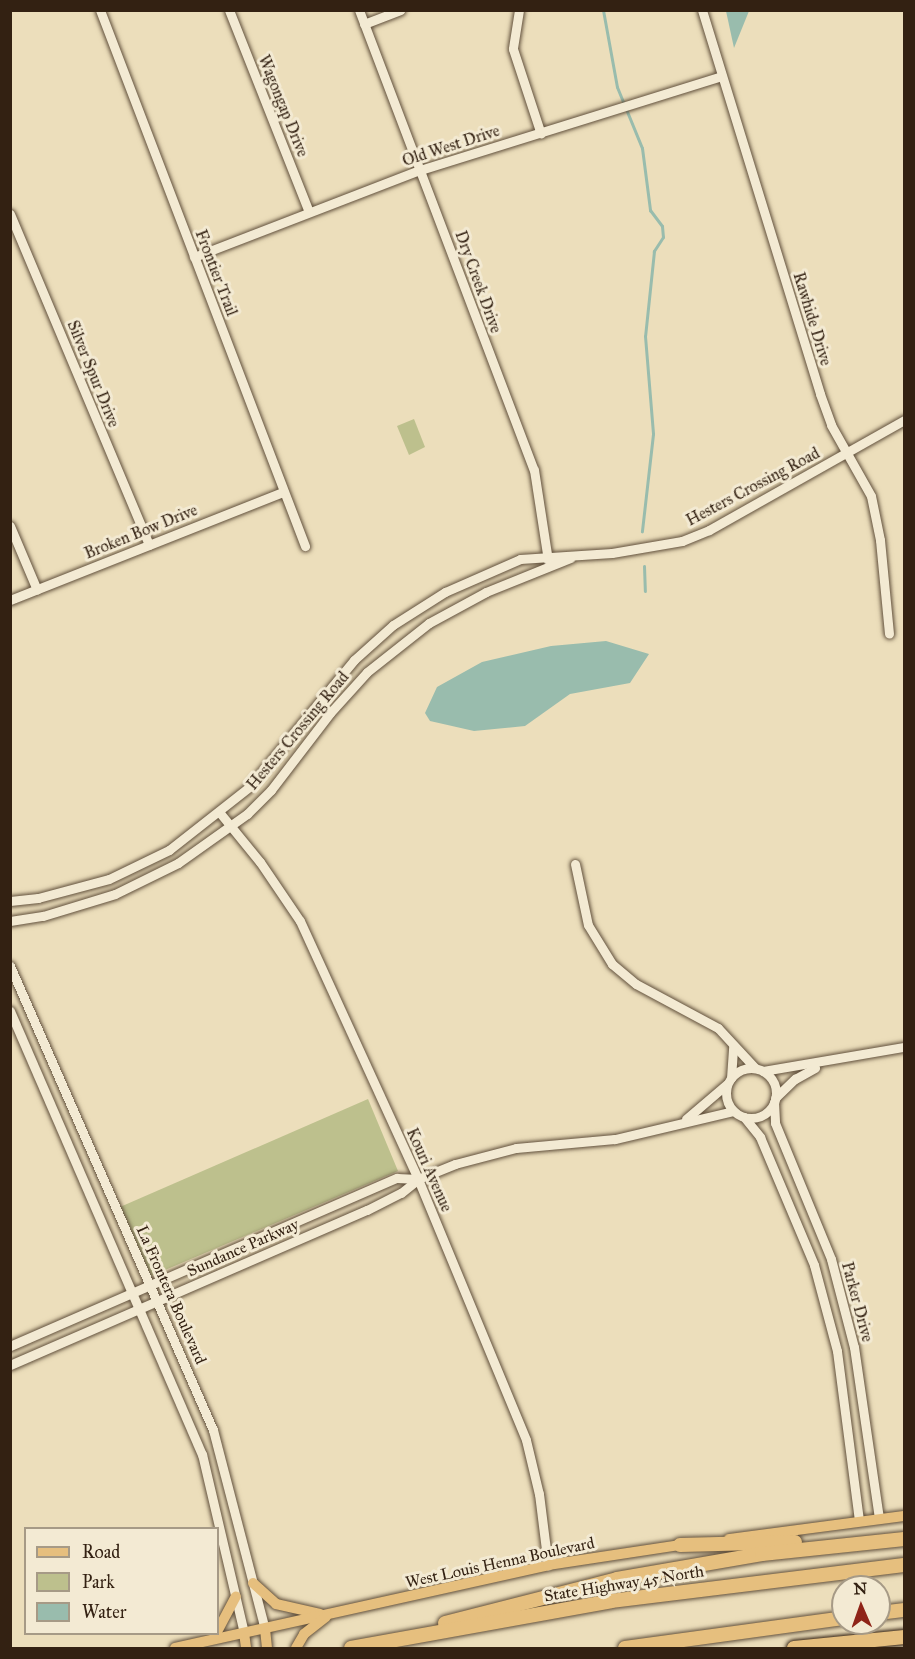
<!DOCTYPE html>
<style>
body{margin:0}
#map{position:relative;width:915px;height:1659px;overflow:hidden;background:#ecdebb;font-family:"IM FELL Great Primer",serif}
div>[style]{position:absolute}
.green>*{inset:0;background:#bdc08d}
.water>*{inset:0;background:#99bcad}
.stream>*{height:3px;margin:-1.5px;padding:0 1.5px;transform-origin:1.5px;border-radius:1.5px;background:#99bcad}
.roads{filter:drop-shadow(0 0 2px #61503c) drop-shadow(0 0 2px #61503c)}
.minor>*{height:9px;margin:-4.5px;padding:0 4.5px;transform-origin:4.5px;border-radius:4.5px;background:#f3ead3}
.minor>.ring{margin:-4.5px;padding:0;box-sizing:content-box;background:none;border:9px solid #f3ead3;border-radius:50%}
.major>*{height:10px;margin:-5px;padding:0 5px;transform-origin:5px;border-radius:5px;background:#e6bf7e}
.highway>*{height:14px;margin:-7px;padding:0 7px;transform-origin:7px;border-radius:7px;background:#e6bf7e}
.bridges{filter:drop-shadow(0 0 2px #332112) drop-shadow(0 0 2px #332112)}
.highway-bridge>*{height:14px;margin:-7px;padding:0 7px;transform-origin:7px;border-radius:7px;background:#e6bf7e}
span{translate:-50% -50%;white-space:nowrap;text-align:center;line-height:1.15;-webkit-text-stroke:6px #f3ead3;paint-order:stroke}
.street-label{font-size:16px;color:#332112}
.frame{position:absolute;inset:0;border:12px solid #332112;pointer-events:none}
.legend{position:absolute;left:24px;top:1527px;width:195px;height:108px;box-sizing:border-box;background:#f3ead3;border:2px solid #a69a86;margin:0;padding:8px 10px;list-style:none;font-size:18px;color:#332112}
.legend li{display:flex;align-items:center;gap:12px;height:30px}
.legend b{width:30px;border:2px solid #a69a86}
.north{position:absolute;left:831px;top:1575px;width:60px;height:60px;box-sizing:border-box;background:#f3ead3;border:2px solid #a69a86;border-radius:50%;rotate:358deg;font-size:16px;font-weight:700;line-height:24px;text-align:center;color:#332112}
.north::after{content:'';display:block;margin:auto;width:21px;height:27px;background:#8f2418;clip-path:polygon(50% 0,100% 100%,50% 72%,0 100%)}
</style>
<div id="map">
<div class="green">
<i style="clip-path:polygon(414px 419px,425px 447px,409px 455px,397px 426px)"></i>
<i style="clip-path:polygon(368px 1099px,398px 1171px,151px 1276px,120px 1207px)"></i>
</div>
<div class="water">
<i style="clip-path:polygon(726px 11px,749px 11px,734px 48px)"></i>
<i style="clip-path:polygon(606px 641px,649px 654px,630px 683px,570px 694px,525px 726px,474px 731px,430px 721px,425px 713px,437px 687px,482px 662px,551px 646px)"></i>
</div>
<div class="stream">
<i style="left:603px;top:10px;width:78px;rotate:79.7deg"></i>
<i style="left:617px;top:87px;width:66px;rotate:67.7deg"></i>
<i style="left:642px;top:148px;width:63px;rotate:82.6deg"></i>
<i style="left:650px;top:210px;width:20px;rotate:53deg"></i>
<i style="left:662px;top:226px;width:11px;rotate:85deg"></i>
<i style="left:663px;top:237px;width:17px;rotate:123deg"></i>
<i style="left:654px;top:251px;width:85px;rotate:96deg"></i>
<i style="left:645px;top:336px;width:98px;rotate:85.3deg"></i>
<i style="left:653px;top:434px;width:98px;rotate:96.5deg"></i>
<i style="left:644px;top:566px;width:25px;rotate:88deg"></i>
</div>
<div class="roads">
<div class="minor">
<i style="left:100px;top:10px;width:574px;rotate:69.07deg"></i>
<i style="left:229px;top:10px;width:217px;rotate:68.4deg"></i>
<i style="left:359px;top:10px;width:492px;rotate:69.2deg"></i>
<i style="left:534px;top:470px;width:91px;rotate:81.2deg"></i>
<i style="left:519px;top:10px;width:39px;rotate:99deg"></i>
<i style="left:513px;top:49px;width:89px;rotate:71.8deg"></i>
<i style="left:702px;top:10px;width:402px;rotate:72.9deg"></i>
<i style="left:820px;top:394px;width:33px;rotate:70deg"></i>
<i style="left:831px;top:425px;width:81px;rotate:60.6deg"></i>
<i style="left:871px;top:496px;width:45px;rotate:78.4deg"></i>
<i style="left:880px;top:540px;width:94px;rotate:84.5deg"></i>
<i style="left:364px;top:24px;width:39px;rotate:-21deg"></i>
<i style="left:10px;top:214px;width:359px;rotate:67.2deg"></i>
<i style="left:194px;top:257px;width:242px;rotate:-21.1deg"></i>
<i style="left:420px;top:170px;width:315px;rotate:-17.3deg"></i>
<i style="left:10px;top:526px;width:69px;rotate:67.1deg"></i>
<i style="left:10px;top:600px;width:294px;rotate:-21.6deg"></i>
<i style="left:220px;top:813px;width:63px;rotate:50.8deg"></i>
<i style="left:260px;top:862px;width:71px;rotate:55.9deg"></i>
<i style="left:300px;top:921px;width:284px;rotate:65.4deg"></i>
<i style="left:418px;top:1179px;width:282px;rotate:67.5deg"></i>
<i style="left:526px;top:1440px;width:56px;rotate:76.5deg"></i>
<i style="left:539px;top:1494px;width:72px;rotate:82.8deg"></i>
<i style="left:575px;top:864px;width:62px;rotate:78deg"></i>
<i style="left:588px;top:925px;width:46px;rotate:58.4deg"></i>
<i style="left:612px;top:964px;width:31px;rotate:40deg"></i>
<i style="left:636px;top:984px;width:93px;rotate:28.2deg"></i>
<i style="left:718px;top:1028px;width:54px;rotate:47.2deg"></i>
<i style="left:10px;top:901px;width:28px;rotate:-6deg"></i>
<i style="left:38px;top:898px;width:73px;rotate:-15deg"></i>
<i style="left:109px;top:879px;width:67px;rotate:-25.8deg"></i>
<i style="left:169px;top:850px;width:102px;rotate:-38.2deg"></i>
<i style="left:249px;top:787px;width:165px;rotate:-50.4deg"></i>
<i style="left:354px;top:660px;width:52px;rotate:-41.9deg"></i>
<i style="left:393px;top:625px;width:62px;rotate:-32.4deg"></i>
<i style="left:445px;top:592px;width:82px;rotate:-23.7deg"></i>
<i style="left:520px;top:559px;width:92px;rotate:-3.7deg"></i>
<i style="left:612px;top:553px;width:71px;rotate:-9.7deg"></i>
<i style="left:682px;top:541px;width:29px;rotate:-22deg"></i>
<i style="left:709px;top:530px;width:224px;rotate:-29.4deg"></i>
<i style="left:10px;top:921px;width:33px;rotate:-9deg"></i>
<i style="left:43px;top:916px;width:75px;rotate:-17deg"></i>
<i style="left:115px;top:894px;width:70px;rotate:-26.2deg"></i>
<i style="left:178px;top:863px;width:85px;rotate:-35.4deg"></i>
<i style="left:247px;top:814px;width:34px;rotate:-45deg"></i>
<i style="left:271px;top:790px;width:97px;rotate:-52.5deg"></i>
<i style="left:330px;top:713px;width:55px;rotate:-47.9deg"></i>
<i style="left:367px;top:672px;width:79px;rotate:-38.3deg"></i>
<i style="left:429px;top:623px;width:65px;rotate:-28.5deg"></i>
<i style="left:486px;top:592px;width:91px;rotate:-22deg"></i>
<i style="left:10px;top:966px;width:506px;rotate:66.37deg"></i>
<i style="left:213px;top:1430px;width:206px;rotate:75.4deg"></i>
<i style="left:10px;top:1011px;width:483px;rotate:66.6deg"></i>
<i style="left:202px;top:1454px;width:184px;rotate:76.8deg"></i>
<i class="ring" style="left:726px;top:1068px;width:41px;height:41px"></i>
<i style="left:763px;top:1071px;width:143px;rotate:-9.7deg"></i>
<i style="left:731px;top:1078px;width:32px;rotate:-86deg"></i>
<i style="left:775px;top:1098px;width:28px;rotate:-44deg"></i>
<i style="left:795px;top:1079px;width:23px;rotate:-29deg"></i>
<i style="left:774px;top:1102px;width:21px;rotate:87deg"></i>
<i style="left:775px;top:1123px;width:147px;rotate:67.6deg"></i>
<i style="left:831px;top:1259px;width:91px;rotate:75.4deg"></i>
<i style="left:854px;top:1347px;width:173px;rotate:81.7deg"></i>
<i style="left:744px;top:1117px;width:26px;rotate:51deg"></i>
<i style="left:760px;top:1137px;width:139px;rotate:67.1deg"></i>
<i style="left:814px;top:1265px;width:89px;rotate:75deg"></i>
<i style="left:837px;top:1351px;width:171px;rotate:82.6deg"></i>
<i style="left:686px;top:1119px;width:54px;rotate:-40.5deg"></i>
<i style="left:10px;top:1346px;width:422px;rotate:-23.5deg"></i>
<i style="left:397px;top:1178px;width:21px;rotate:3deg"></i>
<i style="left:10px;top:1365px;width:389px;rotate:-23.5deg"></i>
<i style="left:367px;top:1210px;width:38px;rotate:-27deg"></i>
<i style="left:401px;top:1193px;width:22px;rotate:-39deg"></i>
<i style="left:418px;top:1179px;width:40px;rotate:-22deg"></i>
<i style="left:455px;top:1164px;width:63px;rotate:-14.7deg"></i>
<i style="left:516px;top:1148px;width:99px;rotate:-5.2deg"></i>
<i style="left:615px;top:1139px;width:121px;rotate:-13.3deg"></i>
</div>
<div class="major">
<i style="left:729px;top:1539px;width:177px;rotate:-7.5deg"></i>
<i style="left:253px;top:1583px;width:31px;rotate:42deg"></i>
<i style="left:276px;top:1604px;width:45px;rotate:12.8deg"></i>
<i style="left:265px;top:1629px;width:19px;rotate:84deg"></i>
<i style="left:218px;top:1630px;width:38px;rotate:-62deg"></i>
<i style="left:244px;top:1633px;width:15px;rotate:82deg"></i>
<i style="left:175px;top:1648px;width:382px;rotate:-12.5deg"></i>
<i style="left:548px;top:1565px;width:141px;rotate:-8.6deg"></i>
<i style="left:296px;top:1648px;width:16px;rotate:-60deg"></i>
<i style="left:304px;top:1634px;width:28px;rotate:-38deg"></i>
</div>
<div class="highway">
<i style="left:680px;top:1545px;width:115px;rotate:-1.5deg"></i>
<i style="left:879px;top:1613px;width:25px;rotate:-7deg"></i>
<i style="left:445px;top:1623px;width:178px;rotate:-14.3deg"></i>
<i style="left:617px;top:1579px;width:147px;rotate:-9.8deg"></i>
<i style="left:762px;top:1554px;width:143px;rotate:-6deg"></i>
<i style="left:351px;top:1648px;width:264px;rotate:-10.2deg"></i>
<i style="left:611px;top:1601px;width:295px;rotate:-7deg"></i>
<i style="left:625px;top:1648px;width:220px;rotate:-7.8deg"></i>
</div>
</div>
<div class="bridges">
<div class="highway-bridge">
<i style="left:794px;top:1648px;width:111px;rotate:-5.7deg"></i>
</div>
</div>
<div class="street-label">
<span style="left:283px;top:106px;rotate:68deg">Wagongap Drive</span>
<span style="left:451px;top:146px;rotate:-18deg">Old West Drive</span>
<span style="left:216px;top:273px;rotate:69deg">Frontier Trail</span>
<span style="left:478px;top:282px;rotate:70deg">Dry Creek Drive</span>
<span style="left:812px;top:319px;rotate:73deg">Rawhide Drive</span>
<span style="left:93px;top:374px;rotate:68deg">Silver Spur Drive</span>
<span style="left:753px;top:487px;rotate:-28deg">Hesters Crossing Road</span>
<span style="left:141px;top:532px;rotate:-22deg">Broken Bow Drive</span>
<span style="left:298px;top:731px;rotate:-50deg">Hesters Crossing Road</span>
<span style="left:429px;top:1170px;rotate:66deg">Kouri Avenue</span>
<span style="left:243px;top:1248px;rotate:-24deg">Sundance Parkway</span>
<span style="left:171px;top:1295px;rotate:66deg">La Frontera Boulevard</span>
<span style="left:857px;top:1302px;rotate:75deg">Parker Drive</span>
<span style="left:500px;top:1563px;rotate:-12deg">West Louis Henna Boulevard</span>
<span style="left:624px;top:1584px;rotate:-9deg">State Highway 45 North</span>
</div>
<div class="frame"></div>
<ul class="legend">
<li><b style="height:8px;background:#e6bf7e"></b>Road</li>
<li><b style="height:16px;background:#bdc08d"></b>Park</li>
<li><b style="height:16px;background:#99bcad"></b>Water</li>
</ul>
<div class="north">N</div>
</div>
